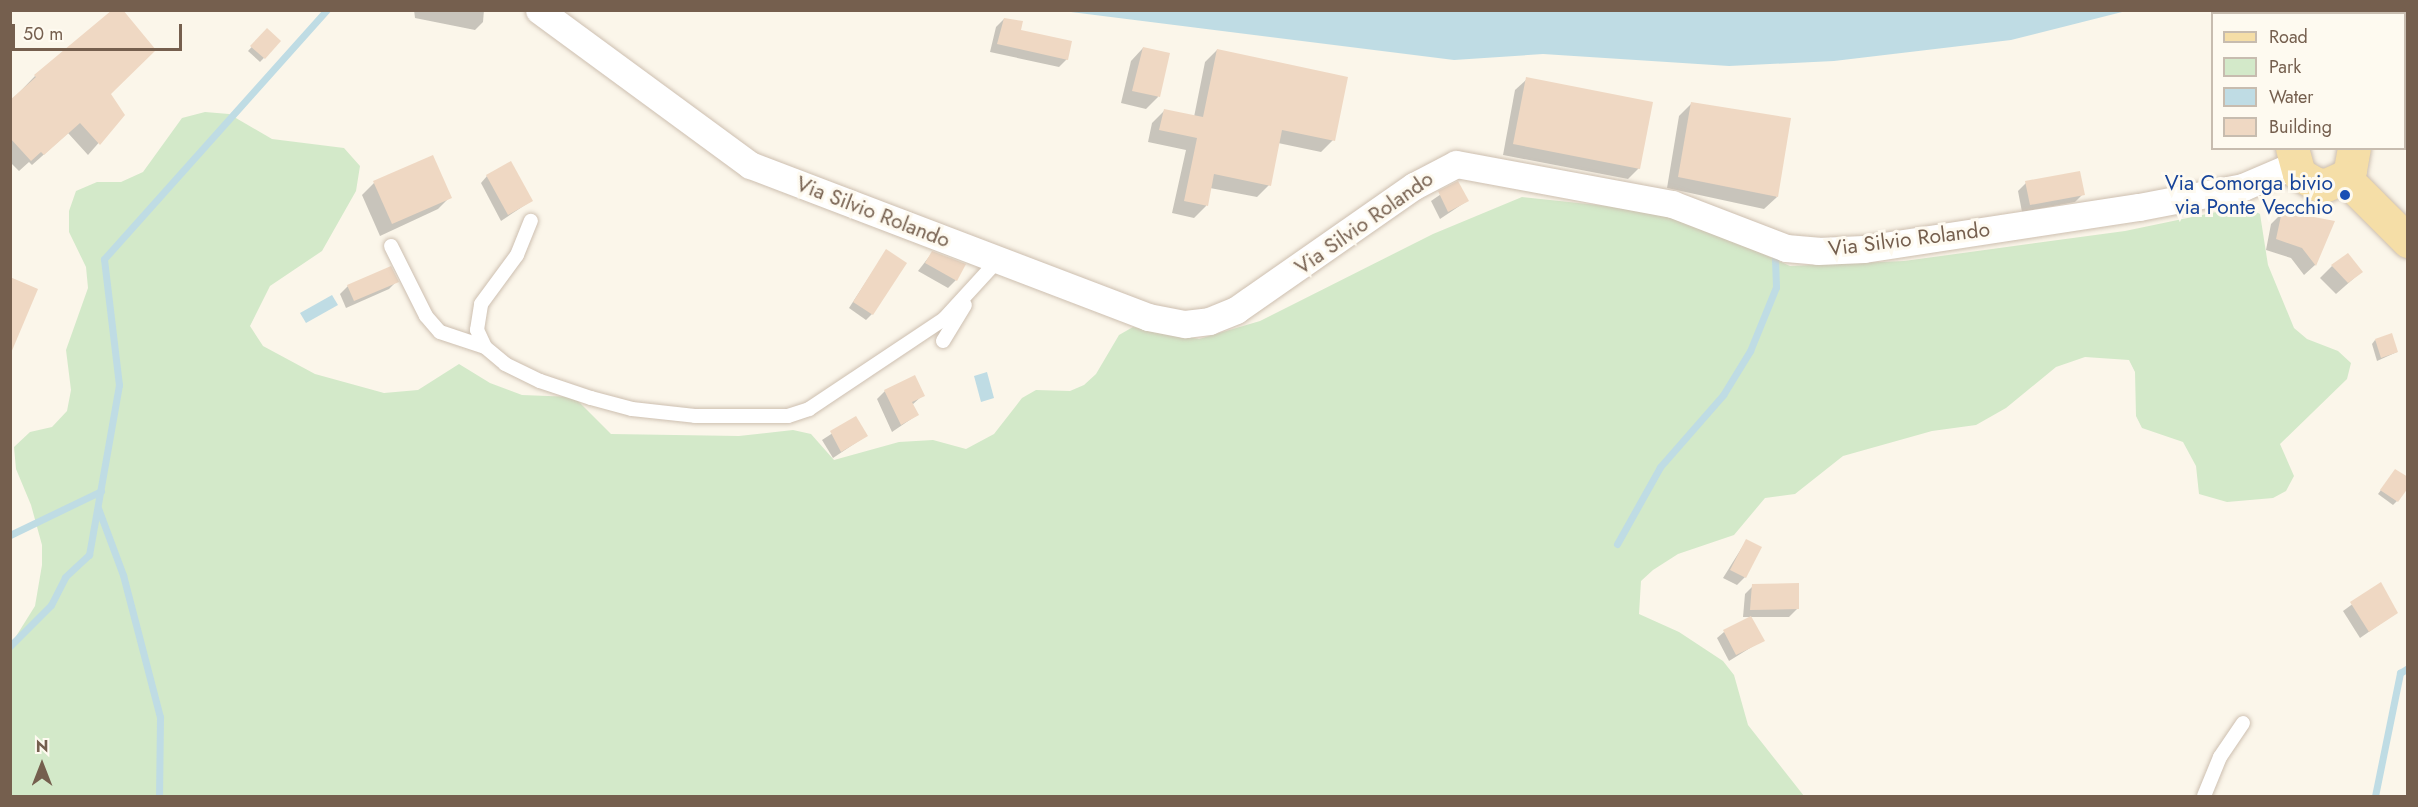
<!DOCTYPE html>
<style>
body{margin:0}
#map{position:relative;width:2418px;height:807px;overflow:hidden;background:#fbf6ea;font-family:Jost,sans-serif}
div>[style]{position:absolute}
.green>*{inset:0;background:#d3e9c9}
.water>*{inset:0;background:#bfdce4}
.shadow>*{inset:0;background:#0003}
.stream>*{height:7px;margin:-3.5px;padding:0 3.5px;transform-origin:3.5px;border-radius:3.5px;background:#bfdce4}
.building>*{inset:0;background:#efd8c3}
.roads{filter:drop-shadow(0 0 2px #cdbfb0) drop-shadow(0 0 2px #cdbfb0)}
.service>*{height:14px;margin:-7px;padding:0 7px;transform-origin:7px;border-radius:7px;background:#fff}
.minor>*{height:27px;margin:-13.5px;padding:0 13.5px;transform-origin:13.5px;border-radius:13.5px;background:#fff}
.primary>*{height:33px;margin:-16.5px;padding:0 16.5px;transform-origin:16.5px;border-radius:16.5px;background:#f5dea7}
.dots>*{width:16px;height:16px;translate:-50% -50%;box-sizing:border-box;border:3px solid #fefaf0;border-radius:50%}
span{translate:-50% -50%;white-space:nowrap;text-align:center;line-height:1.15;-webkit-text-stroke:6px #fefaf0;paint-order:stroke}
.transit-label{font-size:21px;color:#164399}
.right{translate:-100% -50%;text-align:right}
.street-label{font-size:21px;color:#755f4e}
.frame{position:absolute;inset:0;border:12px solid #755f4e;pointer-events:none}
.legend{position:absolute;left:2211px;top:12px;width:195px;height:138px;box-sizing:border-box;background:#fefaf0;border:2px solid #c7bcaf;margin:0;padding:8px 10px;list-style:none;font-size:18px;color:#755f4e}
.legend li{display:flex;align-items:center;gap:12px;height:30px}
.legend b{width:30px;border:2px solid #c7bcaf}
.north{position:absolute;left:12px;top:735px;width:60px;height:60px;-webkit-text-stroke:4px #fefaf0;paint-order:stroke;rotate:0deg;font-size:16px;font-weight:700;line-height:24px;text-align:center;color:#755f4e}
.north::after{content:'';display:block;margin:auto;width:21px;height:27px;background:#755f4e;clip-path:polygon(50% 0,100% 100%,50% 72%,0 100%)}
.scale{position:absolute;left:12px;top:24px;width:170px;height:27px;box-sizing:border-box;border:3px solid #755f4e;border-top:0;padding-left:8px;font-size:18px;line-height:21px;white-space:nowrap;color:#755f4e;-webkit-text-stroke:4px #fefaf0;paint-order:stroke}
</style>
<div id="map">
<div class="green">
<i style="clip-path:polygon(205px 112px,229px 114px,272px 139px,344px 148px,360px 166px,356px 191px,322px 251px,270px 286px,250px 326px,263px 346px,315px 374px,384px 393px,418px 390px,459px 364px,490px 383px,522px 395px,574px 397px,611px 434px,739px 436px,793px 430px,811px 434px,834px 460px,899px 442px,933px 440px,966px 449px,994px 434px,1022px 398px,1036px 390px,1070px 391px,1084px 385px,1096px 374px,1119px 335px,1133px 327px,1199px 339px,1260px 321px,1433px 234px,1522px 197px,1673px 213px,1790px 266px,1904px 261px,2125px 231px,2245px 206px,2260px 214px,2268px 265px,2294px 328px,2307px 339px,2338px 351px,2351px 363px,2347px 379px,2280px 444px,2294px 476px,2286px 491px,2273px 498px,2227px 502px,2199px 494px,2196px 466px,2183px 442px,2142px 428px,2136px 416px,2135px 372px,2129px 360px,2085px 357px,2056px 367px,2006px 408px,1976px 425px,1932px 431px,1843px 456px,1795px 494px,1765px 498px,1734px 535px,1678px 554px,1653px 570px,1641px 581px,1639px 614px,1679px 632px,1723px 661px,1734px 675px,1748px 725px,1804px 796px,11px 796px,10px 646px,35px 606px,42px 565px,42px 545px,31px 505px,16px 469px,14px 447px,30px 432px,52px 427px,67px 411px,71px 390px,66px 350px,88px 288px,86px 267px,69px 232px,69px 211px,76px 191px,97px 182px,121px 182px,143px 172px,182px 118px)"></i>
</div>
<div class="water">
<i style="clip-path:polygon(1063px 11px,2126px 10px,2126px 11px,2011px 40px,1834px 61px,1729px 66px,1543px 54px,1454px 60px)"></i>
<i style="clip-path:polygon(332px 295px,338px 305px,306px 323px,300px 313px)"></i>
<i style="clip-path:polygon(987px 372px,994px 398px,981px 402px,974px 376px)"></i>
</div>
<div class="shadow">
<i style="clip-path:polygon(414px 10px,484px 10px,483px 22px,475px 30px,415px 18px)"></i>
<i style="clip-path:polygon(1004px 19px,1019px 31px,1067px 59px,1059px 67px,990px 52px,996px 27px)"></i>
<i style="clip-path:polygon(267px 30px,279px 42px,260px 62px,248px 51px)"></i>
<i style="clip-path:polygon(1143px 48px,1158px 97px,1146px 109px,1121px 103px,1131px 61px)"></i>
<i style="clip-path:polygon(1217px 50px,1333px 140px,1321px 152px,1278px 143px,1269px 185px,1257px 197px,1210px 188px,1206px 206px,1194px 218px,1172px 213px,1186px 150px,1148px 142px,1152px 123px,1164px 111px,1194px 117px,1205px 62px)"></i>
<i style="clip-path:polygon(35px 76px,109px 94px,123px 115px,88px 155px,68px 133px,32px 165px,29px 162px,19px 171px,10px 162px,10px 102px)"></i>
<i style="clip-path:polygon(1527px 79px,1639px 168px,1628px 179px,1503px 155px,1515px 90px)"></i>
<i style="clip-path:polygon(1691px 104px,1777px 197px,1764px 209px,1667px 188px,1679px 116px)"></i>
<i style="clip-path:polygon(432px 157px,450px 197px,438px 209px,380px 236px,362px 195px,374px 183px)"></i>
<i style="clip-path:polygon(487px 176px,531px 201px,501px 221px,481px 183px)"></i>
<i style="clip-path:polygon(1457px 183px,1467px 201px,1440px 219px,1431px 201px)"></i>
<i style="clip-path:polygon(2026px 183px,2083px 194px,2075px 202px,2022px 212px,2018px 191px)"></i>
<i style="clip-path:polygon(2282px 213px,2333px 223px,2315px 265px,2304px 275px,2291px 258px,2266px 250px,2271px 224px)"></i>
<i style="clip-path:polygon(886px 251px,872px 314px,866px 320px,849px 308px)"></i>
<i style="clip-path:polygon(932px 253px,956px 280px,948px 288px,918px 271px)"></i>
<i style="clip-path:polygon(2332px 266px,2361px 272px,2336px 294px,2320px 278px)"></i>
<i style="clip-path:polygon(397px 281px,389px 289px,346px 308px,340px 294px,348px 286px)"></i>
<i style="clip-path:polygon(2375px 340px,2397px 352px,2377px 361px,2372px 344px)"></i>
<i style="clip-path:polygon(885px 391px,923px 395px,912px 405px,917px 415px,892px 432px,877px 399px)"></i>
<i style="clip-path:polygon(856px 418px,866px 436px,833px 458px,822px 440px)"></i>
<i style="clip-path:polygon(2395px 471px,2397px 501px,2393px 505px,2378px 494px)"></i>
<i style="clip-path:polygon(1746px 541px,1745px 577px,1737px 585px,1723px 578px)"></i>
<i style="clip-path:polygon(2380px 584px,2396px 613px,2360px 638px,2343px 611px)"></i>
<i style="clip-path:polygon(1753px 586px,1797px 609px,1789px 617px,1743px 617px,1745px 594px)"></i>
<i style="clip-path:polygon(1724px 632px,1763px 640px,1729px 661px,1717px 638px)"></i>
</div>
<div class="stream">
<i style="left:98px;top:508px;width:72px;rotate:69.5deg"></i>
<i style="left:123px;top:575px;width:147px;rotate:75.4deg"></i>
<i style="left:160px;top:717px;width:79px;rotate:90.7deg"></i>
<i style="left:10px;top:535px;width:101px;rotate:-25.8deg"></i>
<i style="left:1617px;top:544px;width:88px;rotate:-60.8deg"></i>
<i style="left:1660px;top:467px;width:96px;rotate:-48.8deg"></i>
<i style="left:1723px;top:395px;width:52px;rotate:-58.5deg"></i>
<i style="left:1750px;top:351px;width:69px;rotate:-67.9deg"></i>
<i style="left:1776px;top:287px;width:36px;rotate:-92deg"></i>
<i style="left:10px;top:646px;width:58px;rotate:-45deg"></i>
<i style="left:51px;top:605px;width:31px;rotate:-63deg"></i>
<i style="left:65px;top:577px;width:33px;rotate:-43deg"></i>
<i style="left:89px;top:555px;width:173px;rotate:-80deg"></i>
<i style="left:119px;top:385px;width:127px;rotate:-96.8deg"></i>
<i style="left:104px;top:259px;width:334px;rotate:-48.2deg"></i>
<i style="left:2375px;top:796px;width:126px;rotate:-78.5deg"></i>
<i style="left:2400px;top:673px;width:9px;rotate:-32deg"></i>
</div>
<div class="building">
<i style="clip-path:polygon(112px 10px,123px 10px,156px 50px,111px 94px,125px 115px,100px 145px,80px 123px,44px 155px,41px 152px,31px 161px,10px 138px,10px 100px,36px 77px,34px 75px)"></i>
<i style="clip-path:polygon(1004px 18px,1023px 21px,1021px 30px,1072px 41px,1068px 60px,997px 44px)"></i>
<i style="clip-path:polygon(267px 28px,281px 41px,265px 59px,250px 46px)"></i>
<i style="clip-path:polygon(1143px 47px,1170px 53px,1160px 97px,1132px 91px)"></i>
<i style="clip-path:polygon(1217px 49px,1348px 77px,1335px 141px,1282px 130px,1271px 186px,1214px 174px,1208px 206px,1184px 201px,1197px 138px,1159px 130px,1164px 109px,1203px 117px)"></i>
<i style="clip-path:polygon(1526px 77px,1653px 102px,1640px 169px,1513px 144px)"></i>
<i style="clip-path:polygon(1691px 102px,1791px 118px,1778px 197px,1678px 177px)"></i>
<i style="clip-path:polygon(433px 155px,452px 198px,392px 224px,373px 181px)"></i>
<i style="clip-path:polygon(511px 161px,533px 201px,508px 215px,486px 175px)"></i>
<i style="clip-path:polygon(2080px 171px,2085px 195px,2030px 205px,2025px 181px)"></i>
<i style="clip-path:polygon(1458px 181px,1469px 201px,1448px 212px,1438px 191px)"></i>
<i style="clip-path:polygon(2282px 211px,2335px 221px,2316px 266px,2302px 248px,2276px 239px)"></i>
<i style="clip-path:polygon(886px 249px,907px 263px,873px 315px,853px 302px)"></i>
<i style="clip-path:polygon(932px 251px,966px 264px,957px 281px,925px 263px)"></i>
<i style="clip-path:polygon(2348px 253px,2363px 272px,2348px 283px,2331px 265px)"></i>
<i style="clip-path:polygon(391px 266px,399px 282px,354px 301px,347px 285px)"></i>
<i style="clip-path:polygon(10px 277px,38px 289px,11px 353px,10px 353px)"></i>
<i style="clip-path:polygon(2392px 333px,2398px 352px,2381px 358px,2375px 339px)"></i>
<i style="clip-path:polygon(915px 375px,925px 396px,912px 402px,919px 415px,901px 425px,884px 390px)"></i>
<i style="clip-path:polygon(856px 416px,868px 436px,841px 452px,830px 431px)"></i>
<i style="clip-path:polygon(2395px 469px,2408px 477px,2408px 488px,2398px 502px,2380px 490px)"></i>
<i style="clip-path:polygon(1746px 539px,1762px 547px,1746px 578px,1730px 570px)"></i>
<i style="clip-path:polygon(2381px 582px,2398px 613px,2369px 632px,2350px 602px)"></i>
<i style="clip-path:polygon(1799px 583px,1799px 609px,1750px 610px,1752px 584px)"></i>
<i style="clip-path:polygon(1751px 616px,1765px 641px,1736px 655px,1723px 630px)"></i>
</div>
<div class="roads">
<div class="service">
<i style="left:391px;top:246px;width:78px;rotate:63.4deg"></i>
<i style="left:426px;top:316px;width:21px;rotate:49deg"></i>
<i style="left:440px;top:332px;width:47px;rotate:18.4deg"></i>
<i style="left:485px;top:347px;width:26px;rotate:40deg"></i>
<i style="left:505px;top:364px;width:39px;rotate:26deg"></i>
<i style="left:540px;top:381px;width:54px;rotate:18.4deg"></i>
<i style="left:591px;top:398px;width:42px;rotate:15deg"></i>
<i style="left:632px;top:409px;width:63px;rotate:6.3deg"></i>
<i style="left:695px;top:416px;width:93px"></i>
<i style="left:788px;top:416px;width:22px;rotate:-18deg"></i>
<i style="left:809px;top:409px;width:162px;rotate:-33.7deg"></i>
<i style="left:944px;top:319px;width:80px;rotate:-47.5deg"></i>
<i style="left:943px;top:341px;width:42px;rotate:-58.6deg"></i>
<i style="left:485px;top:347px;width:19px;rotate:-115deg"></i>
<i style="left:477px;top:330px;width:26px;rotate:-81deg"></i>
<i style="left:481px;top:304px;width:61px;rotate:-53.7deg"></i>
<i style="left:517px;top:255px;width:37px;rotate:-68deg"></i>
<i style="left:2204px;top:796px;width:42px;rotate:-67.7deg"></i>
<i style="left:2220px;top:757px;width:41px;rotate:-55.9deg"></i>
</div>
<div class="minor">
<i style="left:539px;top:10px;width:262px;rotate:36.3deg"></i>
<i style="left:750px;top:165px;width:426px;rotate:20.9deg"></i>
<i style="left:1148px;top:317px;width:38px;rotate:11deg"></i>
<i style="left:1185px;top:324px;width:24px;rotate:-7deg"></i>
<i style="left:1209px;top:321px;width:29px;rotate:-22deg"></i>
<i style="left:1236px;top:310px;width:217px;rotate:-34.9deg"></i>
<i style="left:1414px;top:186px;width:47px;rotate:-27.6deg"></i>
<i style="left:1456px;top:164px;width:220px;rotate:10.5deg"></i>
<i style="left:1672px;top:204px;width:122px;rotate:21.1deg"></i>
<i style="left:1786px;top:248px;width:32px;rotate:5deg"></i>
<i style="left:1818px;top:251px;width:46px;rotate:-2.5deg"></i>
<i style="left:1864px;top:249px;width:278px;rotate:-8.7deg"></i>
<i style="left:2139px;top:207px;width:106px;rotate:-10.9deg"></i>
<i style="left:2243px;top:187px;width:56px;rotate:-23.3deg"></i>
</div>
<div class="primary">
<i style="left:2287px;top:10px;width:4px;rotate:76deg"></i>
<i style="left:2292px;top:148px;width:27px;rotate:75deg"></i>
<i style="left:2299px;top:174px;width:20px;rotate:30deg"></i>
<i style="left:2316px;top:184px;width:10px;rotate:6deg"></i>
<i style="left:2326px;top:185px;width:20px;rotate:-24deg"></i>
<i style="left:2344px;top:177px;width:9px;rotate:-49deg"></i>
<i style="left:2350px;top:170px;width:22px;rotate:-80deg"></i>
<i style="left:2344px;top:177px;width:91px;rotate:45deg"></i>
</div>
</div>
<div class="dots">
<i style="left:2345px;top:195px;background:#1a4fb4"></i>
</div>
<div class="transit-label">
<span class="right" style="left:2333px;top:195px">Via Comorga bivio<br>via Ponte Vecchio</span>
</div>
<div class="street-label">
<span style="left:873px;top:212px;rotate:21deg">Via Silvio Rolando</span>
<span style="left:1364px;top:223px;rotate:-35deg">Via Silvio Rolando</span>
<span style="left:1909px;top:239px;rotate:-7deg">Via Silvio Rolando</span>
</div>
<div class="frame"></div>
<ul class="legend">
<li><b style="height:8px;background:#f5dea7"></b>Road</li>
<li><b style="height:16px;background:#d3e9c9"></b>Park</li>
<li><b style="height:16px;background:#bfdce4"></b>Water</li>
<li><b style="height:16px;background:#efd8c3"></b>Building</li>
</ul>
<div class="north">N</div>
<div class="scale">50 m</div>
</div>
